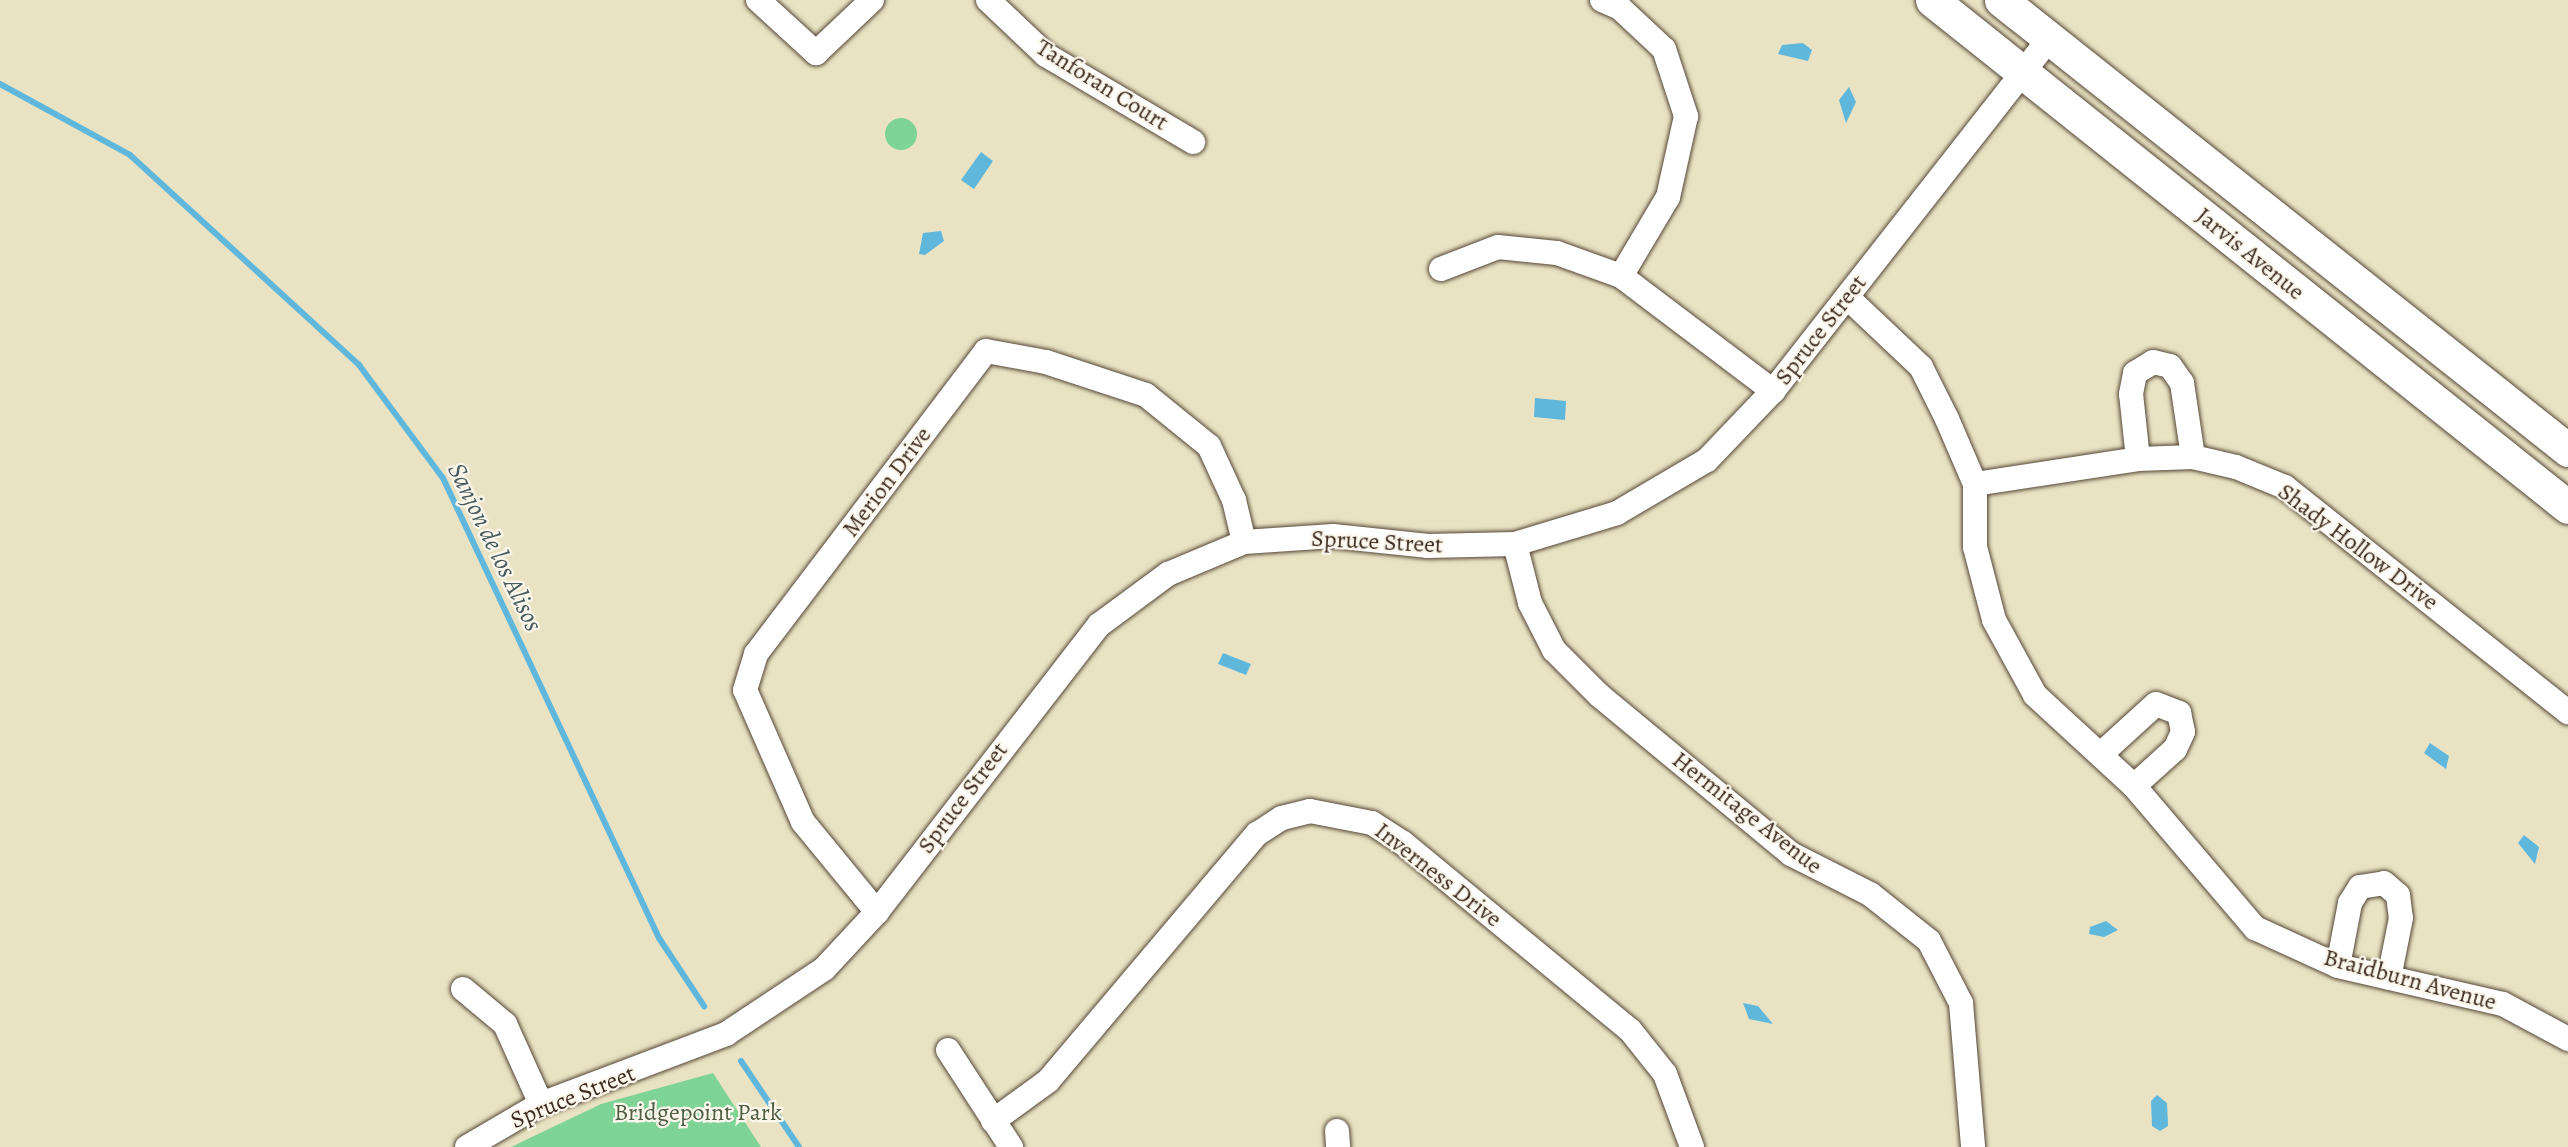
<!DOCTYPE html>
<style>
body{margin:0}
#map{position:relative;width:2568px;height:1147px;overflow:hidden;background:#eae3c3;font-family:Alegreya,serif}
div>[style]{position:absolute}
.green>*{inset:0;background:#7ed396}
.round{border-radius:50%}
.water>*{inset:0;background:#5fb8dc}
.stream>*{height:6px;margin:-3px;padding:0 3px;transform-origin:3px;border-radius:3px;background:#5fb8dc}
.roads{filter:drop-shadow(0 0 2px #554637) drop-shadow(0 0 2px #554637)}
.street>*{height:24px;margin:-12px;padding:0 12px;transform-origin:12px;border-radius:12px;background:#fff}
.secondary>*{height:33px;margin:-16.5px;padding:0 16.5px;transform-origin:16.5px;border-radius:16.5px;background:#fff}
span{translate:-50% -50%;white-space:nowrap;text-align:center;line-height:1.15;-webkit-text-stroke:4.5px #fbf7ec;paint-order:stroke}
.street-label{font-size:24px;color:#3b2a1e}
.park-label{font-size:24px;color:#4f5d42}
.water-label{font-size:26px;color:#485c60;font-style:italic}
</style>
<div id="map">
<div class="green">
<i class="round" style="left:885px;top:118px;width:32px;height:32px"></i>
<i style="clip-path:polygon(713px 1073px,761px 1147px,511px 1147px,601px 1104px)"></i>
</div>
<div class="water">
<i style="clip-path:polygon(1803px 43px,1812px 50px,1808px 61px,1778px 54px,1782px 45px)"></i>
<i style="clip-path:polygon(1849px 87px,1856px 102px,1846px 123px,1839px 100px)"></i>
<i style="clip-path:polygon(981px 152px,993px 161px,974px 189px,961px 180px)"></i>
<i style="clip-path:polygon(941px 231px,944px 241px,925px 255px,919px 254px,923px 233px)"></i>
<i style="clip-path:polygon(1535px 398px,1566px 401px,1565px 420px,1534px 417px)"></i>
<i style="clip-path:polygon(1223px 653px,1251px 664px,1246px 675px,1218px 664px)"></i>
<i style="clip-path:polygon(2430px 743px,2449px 756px,2446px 769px,2424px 753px)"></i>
<i style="clip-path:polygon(2524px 835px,2539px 847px,2535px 864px,2518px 843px)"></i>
<i style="clip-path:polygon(2106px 921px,2118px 930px,2104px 937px,2089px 934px,2090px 927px)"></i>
<i style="clip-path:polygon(1743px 1003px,1758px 1006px,1773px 1024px,1749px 1019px)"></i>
<i style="clip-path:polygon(2157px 1095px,2167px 1103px,2168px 1126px,2160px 1131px,2152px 1126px,2151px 1101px)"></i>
</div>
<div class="stream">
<i style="left:0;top:84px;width:148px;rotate:28.6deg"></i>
<i style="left:130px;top:155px;width:311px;rotate:42.5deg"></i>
<i style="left:359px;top:365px;width:141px;rotate:53.4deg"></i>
<i style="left:443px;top:478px;width:508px;rotate:64.85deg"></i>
<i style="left:659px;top:938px;width:82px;rotate:56.5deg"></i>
<i style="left:741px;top:1061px;width:104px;rotate:56deg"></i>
</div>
<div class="roads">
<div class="street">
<i style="left:758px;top:0;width:79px;rotate:42.4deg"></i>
<i style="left:816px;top:53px;width:77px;rotate:-43.4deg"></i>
<i style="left:988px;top:0;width:80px;rotate:43.5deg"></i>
<i style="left:1046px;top:55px;width:171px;rotate:30.6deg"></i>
<i style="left:1602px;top:0;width:20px;rotate:24deg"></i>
<i style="left:1620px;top:8px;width:60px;rotate:43deg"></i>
<i style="left:1664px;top:49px;width:71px;rotate:71.8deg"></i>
<i style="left:1686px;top:116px;width:83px;rotate:102.5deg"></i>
<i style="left:1668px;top:197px;width:92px;rotate:120.7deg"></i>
<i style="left:1441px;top:269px;width:61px;rotate:-21.1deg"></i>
<i style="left:1498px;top:247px;width:59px;rotate:5.8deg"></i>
<i style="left:1557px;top:253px;width:68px;rotate:19.8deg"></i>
<i style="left:1621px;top:276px;width:191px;rotate:37.1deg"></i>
<i style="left:1847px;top:297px;width:102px;rotate:43.4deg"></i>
<i style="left:1921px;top:367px;width:58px;rotate:63.4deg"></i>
<i style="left:1947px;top:419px;width:71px;rotate:66.7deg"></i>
<i style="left:1975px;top:484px;width:63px;rotate:90deg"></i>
<i style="left:1975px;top:547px;width:75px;rotate:75.4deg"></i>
<i style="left:1994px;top:620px;width:85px;rotate:61.3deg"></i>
<i style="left:2035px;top:695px;width:134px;rotate:42.6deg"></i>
<i style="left:2134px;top:786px;width:187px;rotate:49.6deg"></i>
<i style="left:2255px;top:928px;width:91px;rotate:24.6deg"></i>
<i style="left:2338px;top:966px;width:169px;rotate:13deg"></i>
<i style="left:2503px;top:1004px;width:74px;rotate:28.3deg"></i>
<i style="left:2138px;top:459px;width:65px;rotate:-96.1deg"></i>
<i style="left:2131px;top:394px;width:21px;rotate:-79deg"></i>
<i style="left:2135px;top:373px;width:21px;rotate:-31deg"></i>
<i style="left:2153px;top:362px;width:17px;rotate:13deg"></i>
<i style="left:2170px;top:366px;width:21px;rotate:55deg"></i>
<i style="left:2182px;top:383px;width:75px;rotate:81.5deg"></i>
<i style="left:1975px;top:484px;width:165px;rotate:-8.7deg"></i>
<i style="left:2138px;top:459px;width:55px;rotate:-2.1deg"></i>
<i style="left:2193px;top:457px;width:44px;rotate:13.1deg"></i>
<i style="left:2236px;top:467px;width:53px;rotate:22.2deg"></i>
<i style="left:2285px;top:487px;width:362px;rotate:38.5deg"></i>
<i style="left:1515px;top:544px;width:61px;rotate:75.7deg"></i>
<i style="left:1530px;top:603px;width:53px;rotate:62.9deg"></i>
<i style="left:1554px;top:650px;width:65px;rotate:45deg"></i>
<i style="left:1600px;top:696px;width:248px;rotate:39.6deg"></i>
<i style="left:1791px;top:854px;width:89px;rotate:26.9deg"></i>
<i style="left:1870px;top:894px;width:75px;rotate:38.5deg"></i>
<i style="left:1929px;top:941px;width:70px;rotate:62.7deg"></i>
<i style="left:1961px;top:1003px;width:144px;rotate:85.2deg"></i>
<i style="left:2101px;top:754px;width:74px;rotate:-42.3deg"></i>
<i style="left:2156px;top:704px;width:25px;rotate:21deg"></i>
<i style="left:2179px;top:713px;width:19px;rotate:78deg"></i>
<i style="left:2183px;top:732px;width:19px;rotate:115deg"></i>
<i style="left:2175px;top:749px;width:55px;rotate:137.9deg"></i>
<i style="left:877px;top:912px;width:117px;rotate:-129.4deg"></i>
<i style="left:803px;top:822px;width:144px;rotate:-113.7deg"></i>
<i style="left:745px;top:690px;width:38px;rotate:-73deg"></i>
<i style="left:756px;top:654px;width:380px;rotate:-52.8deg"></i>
<i style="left:986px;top:351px;width:61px;rotate:10.4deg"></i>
<i style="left:1046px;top:362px;width:105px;rotate:18.3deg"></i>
<i style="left:1146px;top:395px;width:81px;rotate:39deg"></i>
<i style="left:1209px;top:446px;width:60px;rotate:65.2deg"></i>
<i style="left:1234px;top:500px;width:43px;rotate:76.6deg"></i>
<i style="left:2338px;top:966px;width:64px;rotate:-79.2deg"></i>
<i style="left:2350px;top:903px;width:19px;rotate:-58deg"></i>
<i style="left:2360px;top:887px;width:24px;rotate:-9deg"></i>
<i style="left:2384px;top:883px;width:18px;rotate:41deg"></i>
<i style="left:2398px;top:895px;width:23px;rotate:83deg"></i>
<i style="left:2401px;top:918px;width:61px;rotate:101.3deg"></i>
<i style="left:463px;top:989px;width:55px;rotate:39.8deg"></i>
<i style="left:505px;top:1024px;width:88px;rotate:65.8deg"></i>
<i style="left:948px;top:1050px;width:116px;rotate:57deg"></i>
<i style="left:993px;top:1121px;width:68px;rotate:-36deg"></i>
<i style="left:1048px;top:1081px;width:324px;rotate:-49.8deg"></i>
<i style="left:1257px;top:834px;width:30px;rotate:-33deg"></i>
<i style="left:1282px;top:818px;width:29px;rotate:-14deg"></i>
<i style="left:1310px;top:811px;width:63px;rotate:11deg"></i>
<i style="left:1372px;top:823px;width:37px;rotate:33deg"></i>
<i style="left:1403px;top:843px;width:294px;rotate:39.5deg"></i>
<i style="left:1630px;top:1030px;width:56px;rotate:51.5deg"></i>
<i style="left:1665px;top:1074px;width:78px;rotate:69.7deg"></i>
<i style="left:1337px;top:1131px;width:16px;rotate:86deg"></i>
<i style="left:467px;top:1147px;width:86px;rotate:-30.2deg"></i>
<i style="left:541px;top:1104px;width:198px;rotate:-20.7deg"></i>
<i style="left:726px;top:1034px;width:118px;rotate:-33.6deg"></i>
<i style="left:824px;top:969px;width:78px;rotate:-47.1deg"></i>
<i style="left:877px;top:912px;width:363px;rotate:-52.3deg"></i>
<i style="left:1099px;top:625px;width:86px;rotate:-36.5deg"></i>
<i style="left:1168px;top:574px;width:82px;rotate:-22.8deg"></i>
<i style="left:1244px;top:542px;width:89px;rotate:-3.9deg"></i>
<i style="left:1333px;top:536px;width:96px;rotate:6deg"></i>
<i style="left:1428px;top:546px;width:87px;rotate:-1.3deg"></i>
<i style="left:1515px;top:544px;width:107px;rotate:-16.9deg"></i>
<i style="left:1617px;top:513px;width:104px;rotate:-30.5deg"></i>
<i style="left:1707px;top:460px;width:95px;rotate:-46.3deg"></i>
<i style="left:1773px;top:391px;width:447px;rotate:-51.9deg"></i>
</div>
<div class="secondary">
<i style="left:1932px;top:0;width:813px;rotate:38.56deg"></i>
<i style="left:2001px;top:0;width:724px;rotate:38.44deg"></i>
</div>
</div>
<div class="street-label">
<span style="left:1102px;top:85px;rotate:32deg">Tanforan Court</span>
<span style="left:2250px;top:254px;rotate:39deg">Jarvis Avenue</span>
<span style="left:1821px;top:330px;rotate:-52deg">Spruce Street</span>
<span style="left:887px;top:482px;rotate:-53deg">Merion Drive</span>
<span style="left:1377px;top:542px;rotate:3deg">Spruce Street</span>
<span style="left:2358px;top:547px;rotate:37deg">Shady Hollow Drive</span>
<span style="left:963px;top:798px;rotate:-53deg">Spruce Street</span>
<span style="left:1747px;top:813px;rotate:38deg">Hermitage Avenue</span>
<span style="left:1438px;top:875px;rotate:38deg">Inverness Drive</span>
<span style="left:2410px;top:980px;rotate:15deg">Braidburn Avenue</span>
<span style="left:573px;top:1097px;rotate:-22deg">Spruce Street</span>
</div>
<div class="park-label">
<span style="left:698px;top:1113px">Bridgepoint Park</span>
</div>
<div class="water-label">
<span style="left:495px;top:547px;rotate:64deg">Sanjon de los Alisos</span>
</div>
</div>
